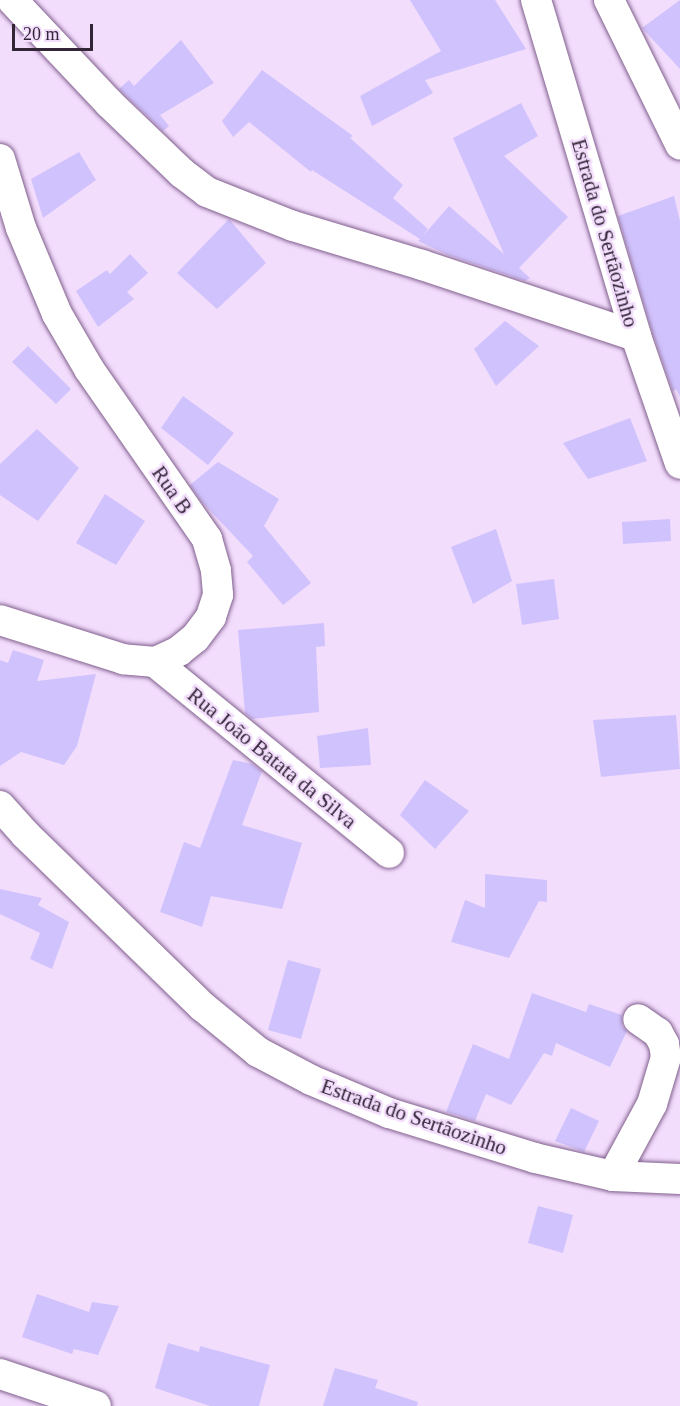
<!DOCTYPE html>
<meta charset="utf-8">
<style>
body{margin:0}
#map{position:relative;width:680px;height:1406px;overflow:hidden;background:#f3ddfd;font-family:"Times New Roman",serif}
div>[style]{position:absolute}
.building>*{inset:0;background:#d0c2fc}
.roads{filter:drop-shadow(0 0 2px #805f8d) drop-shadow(0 0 2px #805f8d)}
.minor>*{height:30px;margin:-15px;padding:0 15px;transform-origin:15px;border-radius:15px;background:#fff}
span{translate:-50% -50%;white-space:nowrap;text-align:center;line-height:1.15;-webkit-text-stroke:5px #f3ddfd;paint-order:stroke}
.street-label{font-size:21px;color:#332538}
.scale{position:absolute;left:12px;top:24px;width:81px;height:27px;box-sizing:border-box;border:3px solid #332538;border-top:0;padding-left:8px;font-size:18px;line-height:21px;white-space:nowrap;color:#332538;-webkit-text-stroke:4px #f3ddfd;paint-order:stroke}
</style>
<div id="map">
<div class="building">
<i style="clip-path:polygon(410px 0,495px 0,526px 49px,425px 80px,433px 93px,372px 126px,360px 96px,441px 51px)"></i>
<i style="clip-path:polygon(680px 0,680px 69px,642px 28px)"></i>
<i style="clip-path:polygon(181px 40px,214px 83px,160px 115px,169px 126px,163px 131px,119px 89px,129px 80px,134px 86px)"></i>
<i style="clip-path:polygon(262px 70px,353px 136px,350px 138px,403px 185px,393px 198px,428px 229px,422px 237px,449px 206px,504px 254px,453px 138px,521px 103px,538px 136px,504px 156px,568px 217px,519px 268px,530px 278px,525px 281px,448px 255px,418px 241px,420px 239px,312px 170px,311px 172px,249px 122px,233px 137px,222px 121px)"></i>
<i style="clip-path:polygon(79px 152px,96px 180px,43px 218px,31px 179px)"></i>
<i style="clip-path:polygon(674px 196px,680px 221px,680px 397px,676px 389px,673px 391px,652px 331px,618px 216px)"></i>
<i style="clip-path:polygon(229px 219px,266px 263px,217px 309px,177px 273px)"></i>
<i style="clip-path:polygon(130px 254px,148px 273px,127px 292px,134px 299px,98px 327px,76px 291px,107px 270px,110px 274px)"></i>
<i style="clip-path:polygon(505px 321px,539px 346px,496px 386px,474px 349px)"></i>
<i style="clip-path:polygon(28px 346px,71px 389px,56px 404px,12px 362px)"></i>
<i style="clip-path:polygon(183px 396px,234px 433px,208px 465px,161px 428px)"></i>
<i style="clip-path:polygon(630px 418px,647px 461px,588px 479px,563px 443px)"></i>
<i style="clip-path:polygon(37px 429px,79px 468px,38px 521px,0 495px,0 464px)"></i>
<i style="clip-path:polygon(218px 462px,279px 499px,264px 526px,311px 583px,283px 605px,247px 562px,253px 556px,201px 501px,190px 485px)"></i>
<i style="clip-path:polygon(105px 494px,145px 521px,116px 565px,76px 543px)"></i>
<i style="clip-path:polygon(670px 519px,671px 541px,623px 544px,622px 522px)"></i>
<i style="clip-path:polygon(496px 529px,512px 581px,473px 604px,451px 547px)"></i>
<i style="clip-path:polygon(554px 579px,559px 619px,522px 625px,516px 584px)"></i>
<i style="clip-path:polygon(324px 623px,325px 646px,316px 647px,319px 712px,252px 719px,245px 713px,238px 630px)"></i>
<i style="clip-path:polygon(13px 650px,44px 660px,37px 681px,96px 674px,77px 746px,64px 765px,21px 752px,0 766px,0 660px,8px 663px)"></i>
<i style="clip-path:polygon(676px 715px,680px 769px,601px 777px,593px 720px)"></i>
<i style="clip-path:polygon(368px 728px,371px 765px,320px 768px,317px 736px)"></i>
<i style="clip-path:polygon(233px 760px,252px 764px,262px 771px,242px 825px,302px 843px,282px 909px,211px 896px,202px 927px,160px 912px,184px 842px,200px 848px)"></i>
<i style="clip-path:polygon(425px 780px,469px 811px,435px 849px,400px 815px)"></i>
<i style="clip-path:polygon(485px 874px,547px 880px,547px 902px,539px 901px,509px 958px,451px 942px,465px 900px,485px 908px)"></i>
<i style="clip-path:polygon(0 889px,42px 898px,38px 905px,69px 922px,52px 969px,30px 959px,40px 933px,0 914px)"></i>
<i style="clip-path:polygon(288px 960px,321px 969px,301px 1039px,268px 1030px)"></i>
<i style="clip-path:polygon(532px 993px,586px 1012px,589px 1004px,622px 1015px,622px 1026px,627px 1031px,610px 1067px,556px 1043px,552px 1056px,544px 1053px,511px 1105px,486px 1094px,475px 1121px,446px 1112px,473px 1044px,509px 1059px)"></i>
<i style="clip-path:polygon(571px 1108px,599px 1121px,584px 1152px,555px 1141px)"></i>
<i style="clip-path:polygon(538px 1206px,573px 1215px,563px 1253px,528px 1243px)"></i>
<i style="clip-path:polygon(37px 1294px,89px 1312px,92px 1302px,119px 1306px,98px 1355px,74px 1349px,72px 1354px,22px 1337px)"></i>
<i style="clip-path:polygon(168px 1343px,199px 1352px,200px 1346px,270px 1365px,259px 1406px,210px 1406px,155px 1388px)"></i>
<i style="clip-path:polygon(335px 1368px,378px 1380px,375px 1388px,418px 1402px,417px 1406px,323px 1406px)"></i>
</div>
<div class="roads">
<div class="minor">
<i style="left:12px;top:0;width:141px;rotate:46.7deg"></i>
<i style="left:109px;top:103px;width:101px;rotate:43.8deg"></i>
<i style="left:182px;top:173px;width:31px;rotate:37deg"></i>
<i style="left:207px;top:192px;width:92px;rotate:21.6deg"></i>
<i style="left:293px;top:226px;width:135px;rotate:16.8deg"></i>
<i style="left:422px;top:265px;width:225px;rotate:18.4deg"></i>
<i style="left:536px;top:0;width:351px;rotate:73.4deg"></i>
<i style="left:636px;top:336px;width:135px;rotate:71deg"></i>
<i style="left:609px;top:0;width:161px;rotate:63.8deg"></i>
<i style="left:0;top:159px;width:72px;rotate:73.1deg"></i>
<i style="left:21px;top:228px;width:93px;rotate:67.3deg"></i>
<i style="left:57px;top:314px;width:64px;rotate:59.8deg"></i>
<i style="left:89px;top:369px;width:207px;rotate:55.2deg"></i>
<i style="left:207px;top:539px;width:33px;rotate:74deg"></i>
<i style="left:216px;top:571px;width:24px;rotate:85deg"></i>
<i style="left:218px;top:595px;width:23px;rotate:108deg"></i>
<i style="left:211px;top:617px;width:26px;rotate:127deg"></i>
<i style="left:195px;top:638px;width:21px;rotate:141deg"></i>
<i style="left:179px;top:651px;width:26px;rotate:155deg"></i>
<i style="left:155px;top:662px;width:32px;rotate:-175deg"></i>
<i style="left:123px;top:659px;width:129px;rotate:-162.4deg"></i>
<i style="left:155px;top:662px;width:302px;rotate:39.2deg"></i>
<i style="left:0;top:806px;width:38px;rotate:48deg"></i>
<i style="left:25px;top:834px;width:248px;rotate:44.2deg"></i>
<i style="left:203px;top:1007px;width:71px;rotate:39.3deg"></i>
<i style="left:258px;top:1052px;width:60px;rotate:27.8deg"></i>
<i style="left:311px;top:1080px;width:85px;rotate:22.9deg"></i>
<i style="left:389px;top:1113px;width:153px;rotate:17.1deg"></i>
<i style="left:535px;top:1158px;width:80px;rotate:13deg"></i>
<i style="left:613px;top:1176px;width:67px;rotate:2.6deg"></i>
<i style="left:613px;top:1176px;width:82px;rotate:-61.6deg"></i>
<i style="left:652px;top:1104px;width:49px;rotate:-73.4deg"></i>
<i style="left:666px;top:1057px;width:13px;rotate:-99deg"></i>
<i style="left:664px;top:1044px;width:13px;rotate:-119deg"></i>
<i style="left:658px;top:1033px;width:24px;rotate:-145deg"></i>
<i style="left:0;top:1374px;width:101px;rotate:18.4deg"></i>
</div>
</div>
<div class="street-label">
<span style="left:605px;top:233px;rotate:74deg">Estrada do Sertãozinho</span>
<span style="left:172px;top:490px;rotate:55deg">Rua B</span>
<span style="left:272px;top:758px;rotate:39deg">Rua João Batata da Silva</span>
<span style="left:414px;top:1117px;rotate:19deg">Estrada do Sertãozinho</span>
</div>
<div class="scale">20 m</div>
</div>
